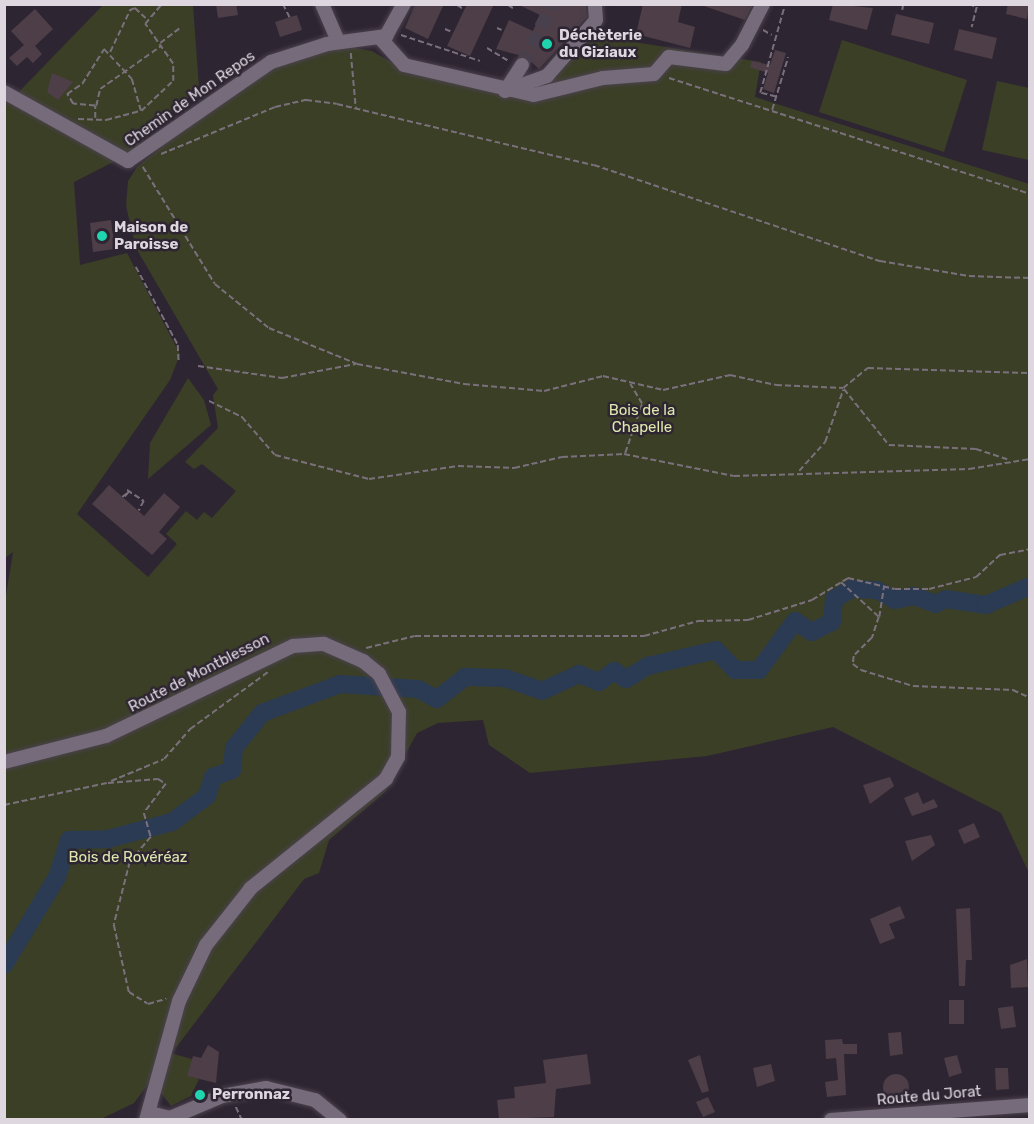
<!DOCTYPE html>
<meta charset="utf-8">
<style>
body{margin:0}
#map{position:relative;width:1034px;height:1124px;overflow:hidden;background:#2e2532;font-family:Rubik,sans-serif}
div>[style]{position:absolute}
.green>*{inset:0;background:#3b3f26}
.river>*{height:18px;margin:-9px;padding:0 9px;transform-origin:9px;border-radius:9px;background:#2a3b53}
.building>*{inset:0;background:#4d3e48}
.round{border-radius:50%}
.minor-tunnel>*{height:14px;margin-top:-7px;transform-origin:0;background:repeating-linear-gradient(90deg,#48404c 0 14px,transparent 0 21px)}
.path>*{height:1.5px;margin-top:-0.75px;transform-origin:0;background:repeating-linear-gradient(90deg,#79707c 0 6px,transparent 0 9px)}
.roads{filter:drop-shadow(0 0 2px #4a424d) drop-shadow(0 0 2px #4a424d)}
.minor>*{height:14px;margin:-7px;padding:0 7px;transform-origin:7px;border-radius:7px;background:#766b7a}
.dots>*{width:16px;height:16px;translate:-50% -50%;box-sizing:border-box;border:3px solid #2e2532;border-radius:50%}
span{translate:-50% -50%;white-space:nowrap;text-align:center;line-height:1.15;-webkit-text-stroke:5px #2e2532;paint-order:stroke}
.poi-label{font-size:15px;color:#ded7e0;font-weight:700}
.left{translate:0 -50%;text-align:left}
.street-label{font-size:15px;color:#ded7e0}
.park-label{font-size:15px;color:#dee8ad}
.frame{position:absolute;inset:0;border:6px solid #ded7e0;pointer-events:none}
</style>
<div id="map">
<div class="green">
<i style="clip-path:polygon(103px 5px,193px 5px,199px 87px,129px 154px,74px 182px,80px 265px,127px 253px,180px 354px,170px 380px,77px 514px,148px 577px,177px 544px,166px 534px,186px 511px,197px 520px,204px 512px,212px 518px,236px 491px,202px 464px,194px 469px,185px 462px,218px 428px,213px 395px,218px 389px,136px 248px,126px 206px,128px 181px,137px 167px,196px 118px,277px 66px,324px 50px,355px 48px,372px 51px,411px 74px,479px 87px,543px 88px,586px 37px,621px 40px,761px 62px,755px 97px,1029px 184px,1029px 873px,1001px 813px,833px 727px,707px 756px,530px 773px,489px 745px,483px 720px,438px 723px,417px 733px,385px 792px,329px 840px,319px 873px,304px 879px,134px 1103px,101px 1119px,5px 1119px,4px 608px,13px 552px,5px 558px,4px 93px,15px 96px)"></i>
<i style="clip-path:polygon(842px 40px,967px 80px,944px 152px,819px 112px)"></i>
<i style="clip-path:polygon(997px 81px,1029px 88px,1029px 160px,982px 150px)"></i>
<i style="clip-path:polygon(188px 378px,204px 400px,211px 425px,148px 479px,150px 443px)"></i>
<i style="clip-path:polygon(170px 1053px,192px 1059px,188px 1076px,199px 1079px,191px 1096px,171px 1106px,161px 1093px)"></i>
</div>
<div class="river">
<i style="left:4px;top:965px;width:103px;rotate:-58.9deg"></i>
<i style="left:57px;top:877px;width:39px;rotate:-72deg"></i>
<i style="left:69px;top:840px;width:39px;rotate:-1deg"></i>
<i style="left:108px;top:839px;width:66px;rotate:-14.9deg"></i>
<i style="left:172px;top:822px;width:44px;rotate:-36.6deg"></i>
<i style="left:207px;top:796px;width:20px;rotate:-72deg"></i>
<i style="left:213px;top:777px;width:20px;rotate:-20deg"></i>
<i style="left:232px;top:770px;width:22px;rotate:-85deg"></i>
<i style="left:234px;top:748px;width:45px;rotate:-51.3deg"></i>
<i style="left:262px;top:713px;width:83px;rotate:-20.4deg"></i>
<i style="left:340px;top:684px;width:78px;rotate:3.7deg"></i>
<i style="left:418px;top:689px;width:21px;rotate:28deg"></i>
<i style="left:437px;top:699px;width:36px;rotate:-38deg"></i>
<i style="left:465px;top:677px;width:40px;rotate:1.4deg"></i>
<i style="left:505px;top:678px;width:39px;rotate:19deg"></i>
<i style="left:542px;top:691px;width:41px;rotate:-24.7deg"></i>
<i style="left:579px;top:674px;width:22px;rotate:22deg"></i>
<i style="left:599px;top:682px;width:19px;rotate:-36deg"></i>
<i style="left:614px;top:671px;width:14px;rotate:34deg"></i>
<i style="left:626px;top:679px;width:26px;rotate:-31deg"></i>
<i style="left:648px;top:666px;width:70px;rotate:-13.2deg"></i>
<i style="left:716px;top:650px;width:28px;rotate:46deg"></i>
<i style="left:735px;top:670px;width:24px"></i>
<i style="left:759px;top:670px;width:61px;rotate:-53.7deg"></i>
<i style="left:795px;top:621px;width:20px;rotate:33deg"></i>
<i style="left:812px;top:632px;width:22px;rotate:-27deg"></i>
<i style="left:832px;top:622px;width:23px;rotate:-85deg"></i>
<i style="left:834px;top:599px;width:20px;rotate:-30deg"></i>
<i style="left:851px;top:589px;width:26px;rotate:2deg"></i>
<i style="left:877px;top:590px;width:21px;rotate:29deg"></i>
<i style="left:895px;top:600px;width:19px;rotate:-12deg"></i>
<i style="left:914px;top:596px;width:23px;rotate:20deg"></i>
<i style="left:936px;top:604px;width:11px;rotate:-27deg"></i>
<i style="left:946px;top:599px;width:40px;rotate:8.5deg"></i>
<i style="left:986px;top:605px;width:48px;rotate:-23.4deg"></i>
</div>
<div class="building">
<i style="clip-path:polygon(216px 4px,236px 4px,238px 15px,218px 18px)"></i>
<i style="clip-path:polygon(415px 4px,444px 4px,428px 39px,405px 28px)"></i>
<i style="clip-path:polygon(467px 4px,494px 4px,470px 56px,447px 46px)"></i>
<i style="clip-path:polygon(517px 4px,586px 4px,587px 17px,539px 69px,526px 57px,496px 49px,509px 20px,533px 31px,540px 15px)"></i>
<i style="clip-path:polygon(643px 4px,682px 4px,678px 22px,695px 27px,690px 48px,636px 34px)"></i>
<i style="clip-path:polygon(698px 4px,753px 4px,745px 20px)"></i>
<i style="clip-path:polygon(833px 4px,873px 8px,867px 30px,829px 20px)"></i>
<i style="clip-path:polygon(1008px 4px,1029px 4px,1027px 19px,1006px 14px)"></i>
<i style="clip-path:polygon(35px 9px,53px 29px,35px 46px,42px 54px,33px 63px,27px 57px,17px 66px,9px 58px,24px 45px,11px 31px)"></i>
<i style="clip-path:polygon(896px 14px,934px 23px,929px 44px,891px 35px)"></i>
<i style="clip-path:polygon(297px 15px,302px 30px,280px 37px,275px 22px)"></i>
<i style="clip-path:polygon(959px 29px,997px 38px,992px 59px,954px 50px)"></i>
<i style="clip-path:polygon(775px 50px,786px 53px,774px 93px,763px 89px,768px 73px,750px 67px,752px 61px,770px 65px)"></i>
<i style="clip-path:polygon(52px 73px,73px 82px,58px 100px,47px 92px)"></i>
<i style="clip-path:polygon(111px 220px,115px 249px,93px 252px,90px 223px)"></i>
<i style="clip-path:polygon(109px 485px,144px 516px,164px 493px,180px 507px,159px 532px,167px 539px,152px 555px,92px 504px)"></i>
<i style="clip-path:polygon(890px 777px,894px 786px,870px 804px,863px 785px)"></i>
<i style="clip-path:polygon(918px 792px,923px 804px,934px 799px,938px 807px,912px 816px,904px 798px)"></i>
<i style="clip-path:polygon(974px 823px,980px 837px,964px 844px,958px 830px)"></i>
<i style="clip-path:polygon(931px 835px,935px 845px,912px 861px,905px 841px)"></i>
<i style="clip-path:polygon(900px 906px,905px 918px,889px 924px,895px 938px,880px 944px,870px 919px)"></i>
<i style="clip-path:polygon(970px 908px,972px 960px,966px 960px,965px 986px,959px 986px,956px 909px)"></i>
<i style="clip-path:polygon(1027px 959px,1028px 987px,1011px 988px,1010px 965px)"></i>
<i style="clip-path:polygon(949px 1000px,964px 1000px,964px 1024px,949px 1024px)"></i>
<i style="clip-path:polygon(1013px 1006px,1016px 1027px,1001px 1029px,998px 1008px)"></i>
<i style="clip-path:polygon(901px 1032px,903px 1054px,890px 1056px,888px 1033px)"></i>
<i style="clip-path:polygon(842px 1039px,843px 1044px,857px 1044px,857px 1054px,844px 1054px,846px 1095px,827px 1097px,825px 1082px,838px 1080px,836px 1058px,826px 1059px,825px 1040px)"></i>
<i style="clip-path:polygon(208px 1045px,219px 1052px,216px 1083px,187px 1076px,193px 1056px,201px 1058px)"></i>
<i style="clip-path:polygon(587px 1054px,591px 1084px,556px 1089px,554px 1117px,499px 1119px,497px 1100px,515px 1098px,514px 1087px,546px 1083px,543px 1060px)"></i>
<i style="clip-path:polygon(700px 1055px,709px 1091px,702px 1093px,688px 1060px)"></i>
<i style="clip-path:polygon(957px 1055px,962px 1073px,949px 1077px,944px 1058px)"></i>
<i style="clip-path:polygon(771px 1064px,775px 1081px,757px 1087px,753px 1068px)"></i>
<i style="clip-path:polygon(995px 1068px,1008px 1068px,1009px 1089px,996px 1090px)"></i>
<i class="round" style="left:883px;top:1074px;width:26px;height:26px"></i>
<i style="clip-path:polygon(708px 1097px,715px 1112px,703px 1117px,696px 1102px)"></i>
</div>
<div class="minor-tunnel">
<i style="left:522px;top:65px;width:68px;rotate:-63.1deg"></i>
</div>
<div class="path">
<i style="left:283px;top:4px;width:16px;rotate:63deg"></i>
<i style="left:969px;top:4px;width:9px;rotate:21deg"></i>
<i style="left:977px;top:7px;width:21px;rotate:104deg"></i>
<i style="left:457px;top:5px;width:6px;rotate:31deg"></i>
<i style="left:508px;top:5px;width:6px;rotate:31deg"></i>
<i style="left:902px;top:10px;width:6px;rotate:-81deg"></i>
<i style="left:497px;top:28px;width:5px;rotate:22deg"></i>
<i style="left:445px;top:29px;width:8px;rotate:23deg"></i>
<i style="left:763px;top:30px;width:10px;rotate:29deg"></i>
<i style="left:401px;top:35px;width:83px;rotate:18.2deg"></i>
<i style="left:160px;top:43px;width:25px;rotate:-37deg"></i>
<i style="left:487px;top:48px;width:26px;rotate:31deg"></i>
<i style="left:110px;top:52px;width:47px;rotate:-64.5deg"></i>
<i style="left:130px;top:10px;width:5px;rotate:-22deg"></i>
<i style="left:135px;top:8px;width:18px;rotate:43deg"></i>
<i style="left:351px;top:53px;width:55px;rotate:84.8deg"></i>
<i style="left:669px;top:78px;width:379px;rotate:17.8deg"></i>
<i style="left:776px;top:97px;width:16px;rotate:-166deg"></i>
<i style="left:760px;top:93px;width:92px;rotate:-74.3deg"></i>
<i style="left:96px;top:106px;width:17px;rotate:-77deg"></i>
<i style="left:100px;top:89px;width:75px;rotate:-35.2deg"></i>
<i style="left:772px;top:110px;width:55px;rotate:-73.2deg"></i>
<i style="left:95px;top:118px;width:12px;rotate:-90deg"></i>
<i style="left:95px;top:106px;width:22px;rotate:-175deg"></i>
<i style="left:73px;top:104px;width:12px;rotate:-121deg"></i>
<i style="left:67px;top:94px;width:18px;rotate:-34deg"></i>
<i style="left:82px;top:84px;width:41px;rotate:-57.8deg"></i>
<i style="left:104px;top:49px;width:41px;rotate:47deg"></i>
<i style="left:132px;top:79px;width:33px;rotate:74deg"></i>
<i style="left:141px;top:111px;width:44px;rotate:-43.2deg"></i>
<i style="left:173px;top:81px;width:17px;rotate:-90deg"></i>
<i style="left:173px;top:64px;width:49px;rotate:-125deg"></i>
<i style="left:145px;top:24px;width:26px;rotate:-50deg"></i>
<i style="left:78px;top:119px;width:28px;rotate:2deg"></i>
<i style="left:106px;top:120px;width:35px;rotate:-15deg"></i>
<i style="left:161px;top:154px;width:123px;rotate:-22.4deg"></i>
<i style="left:275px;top:107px;width:32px;rotate:-13deg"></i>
<i style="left:306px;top:100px;width:31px;rotate:7deg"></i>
<i style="left:337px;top:104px;width:264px;rotate:13.4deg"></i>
<i style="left:594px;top:165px;width:302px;rotate:18.6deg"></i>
<i style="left:880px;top:261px;width:90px;rotate:9.6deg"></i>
<i style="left:969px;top:276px;width:61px;rotate:1.9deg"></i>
<i style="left:143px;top:167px;width:137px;rotate:58.4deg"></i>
<i style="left:215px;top:284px;width:70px;rotate:39.2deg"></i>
<i style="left:269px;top:328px;width:95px;rotate:22.2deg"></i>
<i style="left:357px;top:364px;width:109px;rotate:10.6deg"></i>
<i style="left:464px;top:384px;width:80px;rotate:5deg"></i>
<i style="left:544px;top:391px;width:61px;rotate:-14.3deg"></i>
<i style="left:603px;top:376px;width:62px;rotate:13.1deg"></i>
<i style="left:663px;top:390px;width:69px;rotate:-12.6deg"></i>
<i style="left:730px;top:375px;width:47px;rotate:12.3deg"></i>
<i style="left:776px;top:385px;width:67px;rotate:2.6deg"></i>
<i style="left:843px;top:388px;width:32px;rotate:-39deg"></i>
<i style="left:868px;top:368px;width:162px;rotate:1.8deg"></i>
<i style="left:136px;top:267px;width:89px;rotate:61.7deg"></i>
<i style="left:178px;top:345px;width:17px;rotate:87deg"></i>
<i style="left:198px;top:366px;width:85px;rotate:8.1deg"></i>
<i style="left:282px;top:378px;width:75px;rotate:-10.7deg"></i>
<i style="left:844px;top:389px;width:72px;rotate:51.2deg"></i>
<i style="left:889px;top:445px;width:87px;rotate:2.6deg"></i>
<i style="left:976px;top:449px;width:33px;rotate:18deg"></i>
<i style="left:209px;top:401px;width:37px;rotate:26deg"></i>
<i style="left:242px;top:417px;width:50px;rotate:49deg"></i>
<i style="left:275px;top:455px;width:97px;rotate:14.3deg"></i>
<i style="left:369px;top:479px;width:90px;rotate:-8.3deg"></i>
<i style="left:458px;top:466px;width:56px;rotate:2deg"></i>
<i style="left:514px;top:468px;width:49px;rotate:-12.9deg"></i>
<i style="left:562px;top:457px;width:62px;rotate:-2.8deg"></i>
<i style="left:624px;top:454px;width:112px;rotate:11.3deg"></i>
<i style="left:734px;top:476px;width:235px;rotate:-1.7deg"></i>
<i style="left:969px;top:469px;width:62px;rotate:-9.3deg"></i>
<i style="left:625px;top:453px;width:52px;rotate:-70.9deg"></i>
<i style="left:642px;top:404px;width:23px;rotate:-121deg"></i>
<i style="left:799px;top:471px;width:39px;rotate:-48deg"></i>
<i style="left:825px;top:442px;width:55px;rotate:-70.9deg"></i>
<i style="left:127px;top:490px;width:20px;rotate:33deg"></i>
<i style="left:144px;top:501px;width:11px;rotate:117deg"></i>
<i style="left:122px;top:497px;width:9px;rotate:-36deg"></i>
<i style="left:129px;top:492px;width:8px;rotate:130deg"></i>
<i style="left:841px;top:582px;width:52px;rotate:42.6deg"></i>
<i style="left:879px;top:617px;width:22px;rotate:108deg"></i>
<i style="left:872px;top:638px;width:25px;rotate:135deg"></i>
<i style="left:854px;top:656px;width:8px;rotate:97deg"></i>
<i style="left:853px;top:664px;width:10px;rotate:37deg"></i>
<i style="left:861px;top:670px;width:54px;rotate:17.1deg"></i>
<i style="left:913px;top:686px;width:100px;rotate:2.3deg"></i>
<i style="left:1013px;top:690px;width:19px;rotate:25deg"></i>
<i style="left:879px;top:617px;width:31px;rotate:-81deg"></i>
<i style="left:366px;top:648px;width:50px;rotate:-13.8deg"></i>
<i style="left:415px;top:636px;width:229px"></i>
<i style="left:644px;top:636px;width:56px;rotate:-15.5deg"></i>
<i style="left:698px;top:621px;width:50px;rotate:-1.1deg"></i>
<i style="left:748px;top:620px;width:67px;rotate:-17.4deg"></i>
<i style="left:812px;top:600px;width:42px;rotate:-31.4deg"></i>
<i style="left:848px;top:578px;width:48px;rotate:13.2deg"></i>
<i style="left:895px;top:589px;width:34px"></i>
<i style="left:929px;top:589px;width:49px;rotate:-14.3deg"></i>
<i style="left:976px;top:577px;width:33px;rotate:-43deg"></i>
<i style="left:1000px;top:555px;width:31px;rotate:-11deg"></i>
<i style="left:111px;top:781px;width:57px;rotate:-22.5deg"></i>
<i style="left:164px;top:759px;width:40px;rotate:-49deg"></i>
<i style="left:190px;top:729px;width:97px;rotate:-36.2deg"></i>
<i style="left:108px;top:783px;width:50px;rotate:-4.6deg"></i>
<i style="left:158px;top:779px;width:9px;rotate:32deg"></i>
<i style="left:166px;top:784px;width:36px;rotate:127deg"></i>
<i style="left:144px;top:813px;width:25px;rotate:74deg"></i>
<i style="left:151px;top:837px;width:33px;rotate:130deg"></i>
<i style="left:130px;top:862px;width:65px;rotate:104.3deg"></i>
<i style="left:114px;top:925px;width:69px;rotate:77.4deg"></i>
<i style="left:129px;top:992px;width:22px;rotate:32deg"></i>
<i style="left:148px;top:1004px;width:19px;rotate:-16deg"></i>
<i style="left:4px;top:805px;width:105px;rotate:-12.1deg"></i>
<i style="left:236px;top:1107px;width:14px;rotate:65deg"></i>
</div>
<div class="roads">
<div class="minor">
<i style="left:322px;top:4px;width:40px;rotate:66.6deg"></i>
<i style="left:380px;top:38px;width:36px;rotate:48deg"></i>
<i style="left:404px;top:65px;width:133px;rotate:13deg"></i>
<i style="left:534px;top:95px;width:71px;rotate:-13.8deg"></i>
<i style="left:603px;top:78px;width:51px;rotate:-4.5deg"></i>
<i style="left:654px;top:74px;width:23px;rotate:-49deg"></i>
<i style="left:669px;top:57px;width:57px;rotate:7deg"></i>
<i style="left:726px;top:64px;width:25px;rotate:-50deg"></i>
<i style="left:742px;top:45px;width:46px;rotate:-62.9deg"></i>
<i style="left:522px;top:65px;width:31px;rotate:123deg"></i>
<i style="left:505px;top:91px;width:45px;rotate:-19.7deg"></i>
<i style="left:547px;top:76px;width:74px;rotate:-48.8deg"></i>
<i style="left:596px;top:20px;width:16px;rotate:-94deg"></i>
<i style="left:4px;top:92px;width:142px;rotate:29.1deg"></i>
<i style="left:128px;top:161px;width:174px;rotate:-34.7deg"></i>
<i style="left:271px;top:62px;width:59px;rotate:-17.8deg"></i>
<i style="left:327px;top:44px;width:60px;rotate:-7.7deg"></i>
<i style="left:386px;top:36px;width:37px;rotate:-61deg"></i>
<i style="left:4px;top:762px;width:105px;rotate:-14.3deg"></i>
<i style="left:106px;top:736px;width:208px;rotate:-25.7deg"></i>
<i style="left:293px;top:646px;width:31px;rotate:-4deg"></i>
<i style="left:324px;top:644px;width:43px;rotate:23.6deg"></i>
<i style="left:363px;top:661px;width:21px;rotate:39deg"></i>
<i style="left:379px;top:674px;width:43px;rotate:62.2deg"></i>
<i style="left:399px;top:712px;width:45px;rotate:91.3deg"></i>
<i style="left:398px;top:757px;width:25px;rotate:119deg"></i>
<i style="left:386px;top:779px;width:174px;rotate:141.1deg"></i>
<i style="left:251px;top:888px;width:73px;rotate:128.3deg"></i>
<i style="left:206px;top:945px;width:62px;rotate:115.7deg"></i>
<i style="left:179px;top:1001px;width:123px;rotate:105.5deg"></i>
<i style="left:150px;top:1113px;width:21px;rotate:14deg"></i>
<i style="left:170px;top:1118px;width:56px;rotate:-22.9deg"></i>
<i style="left:222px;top:1096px;width:45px;rotate:-10.3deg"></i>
<i style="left:266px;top:1088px;width:50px;rotate:13.8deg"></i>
<i style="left:315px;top:1100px;width:32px;rotate:39deg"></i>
<i style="left:831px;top:1120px;width:200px;rotate:-4.3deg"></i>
</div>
</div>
<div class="dots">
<i style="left:547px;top:44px;background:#1fd5b0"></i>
<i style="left:102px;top:236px;background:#1fd5b0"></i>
<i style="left:200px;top:1095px;background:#1fd5b0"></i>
</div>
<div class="poi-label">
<span class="left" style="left:559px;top:44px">Déchèterie<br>du Giziaux</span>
<span class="left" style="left:114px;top:236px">Maison de<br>Paroisse</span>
<span class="left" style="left:212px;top:1095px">Perronnaz</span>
</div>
<div class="street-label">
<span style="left:190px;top:99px;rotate:-35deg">Chemin de Mon Repos</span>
<span style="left:199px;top:673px;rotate:-27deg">Route de Montblesson</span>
<span style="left:929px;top:1096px;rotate:-5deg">Route du Jorat</span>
</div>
<div class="park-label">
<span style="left:642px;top:419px">Bois de la<br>Chapelle</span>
<span style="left:128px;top:858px">Bois de Rovéréaz</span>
</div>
<div class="frame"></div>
</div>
